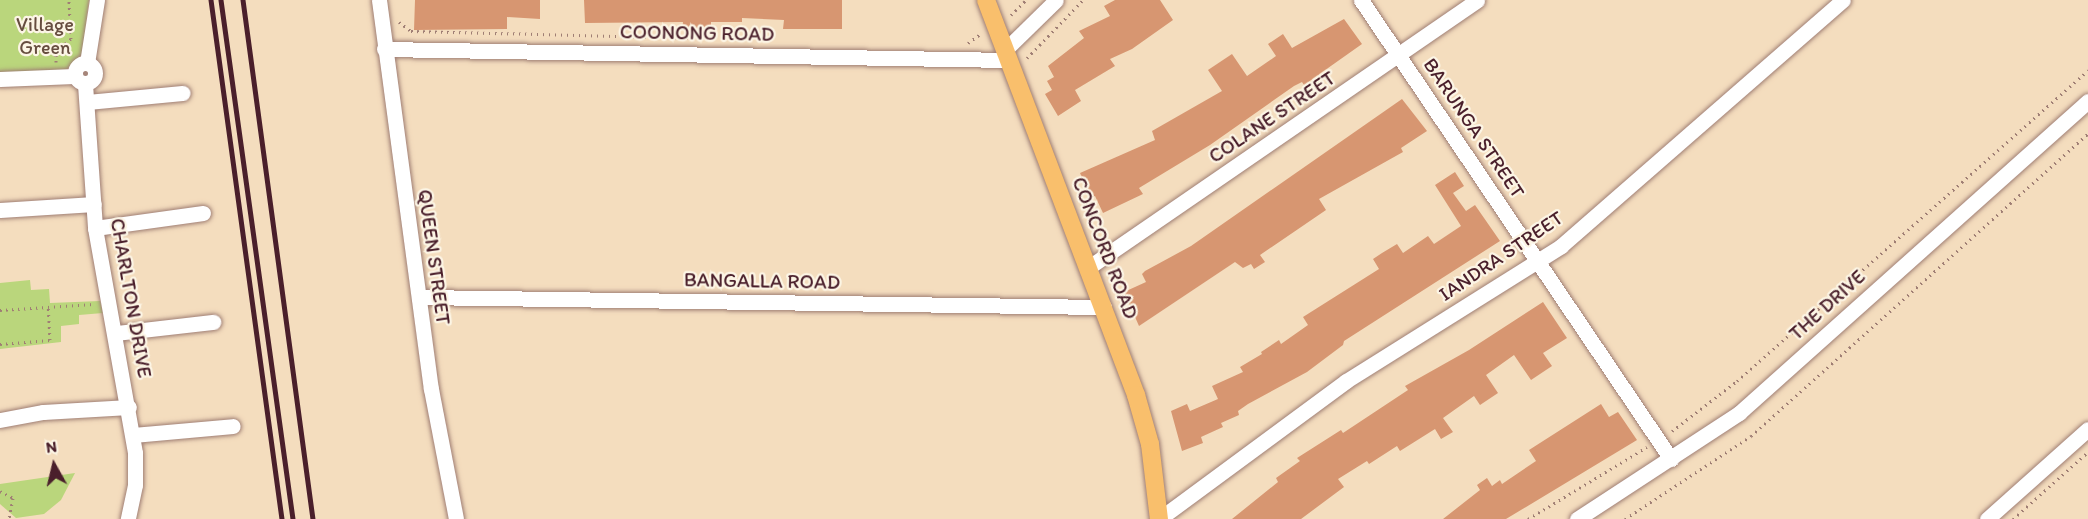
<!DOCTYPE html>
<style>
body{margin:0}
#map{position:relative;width:2088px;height:519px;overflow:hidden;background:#f4ddbe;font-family:Itim,sans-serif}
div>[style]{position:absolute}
.green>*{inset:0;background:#bad67c}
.building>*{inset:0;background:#d79671}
.path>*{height:3px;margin-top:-1.5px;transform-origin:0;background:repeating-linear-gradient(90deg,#9f7e74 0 1.5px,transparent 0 6px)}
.roads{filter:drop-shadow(0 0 2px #9f7e74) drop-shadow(0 0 2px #9f7e74)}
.minor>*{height:15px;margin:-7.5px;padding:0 7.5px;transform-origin:7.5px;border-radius:7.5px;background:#fff}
.minor>.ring{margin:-7.5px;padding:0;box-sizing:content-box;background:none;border:15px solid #fff;border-radius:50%}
.major>*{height:18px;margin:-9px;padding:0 9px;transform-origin:9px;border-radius:9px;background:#f9bf6c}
.rail>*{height:4.5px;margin:-2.25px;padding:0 2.25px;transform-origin:2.25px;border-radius:2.25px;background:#4a1f2b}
span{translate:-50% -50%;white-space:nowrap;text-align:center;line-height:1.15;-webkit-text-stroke:4.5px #fcf5e5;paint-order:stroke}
.park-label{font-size:20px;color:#664d3f}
.street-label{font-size:20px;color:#4a1f2b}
.north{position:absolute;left:24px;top:435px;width:60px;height:60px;-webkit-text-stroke:4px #fcf5e5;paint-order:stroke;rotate:352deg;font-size:16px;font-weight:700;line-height:24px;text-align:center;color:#4a1f2b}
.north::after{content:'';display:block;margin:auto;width:21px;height:27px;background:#4a1f2b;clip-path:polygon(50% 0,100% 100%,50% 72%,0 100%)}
</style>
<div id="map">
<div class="green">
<i style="clip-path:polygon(0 0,89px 0,82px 54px,63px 73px,0 72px)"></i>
<i style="clip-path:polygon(30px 280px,31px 290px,49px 289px,50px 303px,100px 301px,103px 313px,79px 315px,79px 324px,61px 326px,61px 342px,0 349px,0 283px)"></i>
<i style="clip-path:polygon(75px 473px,61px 500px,44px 514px,16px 518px,0 504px,0 484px)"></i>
</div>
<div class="building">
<i style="clip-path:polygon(415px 0,540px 0,540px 19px,507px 17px,507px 29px,414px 30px)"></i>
<i style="clip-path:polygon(584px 0,842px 0,842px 29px,783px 29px,784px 20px,742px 18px,742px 22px,711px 22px,711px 31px,682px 29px,683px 22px,585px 23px)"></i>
<i style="clip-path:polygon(1115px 0,1160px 0,1173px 20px,1132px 49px,1110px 59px,1115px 66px,1075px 90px,1081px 101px,1058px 116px,1045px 94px,1052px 90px,1047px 81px,1054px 77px,1048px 66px,1084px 38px,1079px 31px,1110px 16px,1104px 6px)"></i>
<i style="clip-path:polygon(1344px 19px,1362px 44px,1304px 85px,1302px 82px,1294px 86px,1210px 145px,1139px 188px,1143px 194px,1103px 213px,1095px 196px,1091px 198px,1080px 173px,1155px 140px,1152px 131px,1222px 91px,1208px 70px,1232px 54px,1247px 76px,1276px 56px,1268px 44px,1283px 34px,1292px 48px)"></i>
<i style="clip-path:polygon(1402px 99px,1427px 131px,1401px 148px,1403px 152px,1319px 199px,1326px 210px,1260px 255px,1265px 262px,1254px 269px,1251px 264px,1243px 268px,1235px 262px,1139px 326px,1124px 292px,1146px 282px,1142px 274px,1145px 271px,1191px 246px)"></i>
<i style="clip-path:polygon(1455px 172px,1464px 186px,1453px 193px,1466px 211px,1475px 205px,1500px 241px,1344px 341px,1343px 345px,1307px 372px,1248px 404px,1238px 411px,1239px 415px,1221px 423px,1223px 427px,1201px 437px,1203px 443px,1182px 451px,1171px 411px,1187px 404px,1190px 411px,1218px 399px,1212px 386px,1243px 372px,1240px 367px,1262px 354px,1261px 352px,1279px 340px,1281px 344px,1308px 325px,1303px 317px,1379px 269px,1373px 259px,1382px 253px,1397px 244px,1403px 253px,1428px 236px,1434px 244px,1461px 226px,1435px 185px)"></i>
<i style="clip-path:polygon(1543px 302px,1567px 338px,1543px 353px,1552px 366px,1531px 380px,1514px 355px,1486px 375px,1498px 393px,1480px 405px,1474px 396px,1443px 418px,1453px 432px,1441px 439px,1435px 429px,1400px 451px,1397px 446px,1369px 464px,1367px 461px,1338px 479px,1344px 487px,1301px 519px,1232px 519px,1278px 482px,1276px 478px,1300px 461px,1297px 458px,1341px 430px,1343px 433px,1408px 390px,1405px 386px,1469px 350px)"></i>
<i style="clip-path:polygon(1601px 404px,1609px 417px,1618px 412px,1637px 440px,1506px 519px,1443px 519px,1480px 490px,1477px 485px,1487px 478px,1492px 486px,1500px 480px,1502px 484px,1536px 461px,1529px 450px)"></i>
</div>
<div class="path">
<i style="left:1011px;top:15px;width:21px;rotate:-45deg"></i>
<i style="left:399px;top:22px;width:15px;rotate:37deg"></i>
<i style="left:411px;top:31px;width:283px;rotate:1.4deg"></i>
<i style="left:968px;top:43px;width:14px;rotate:-36deg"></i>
<i style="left:1027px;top:58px;width:81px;rotate:-46deg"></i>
<i style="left:56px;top:62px;width:11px;rotate:-90deg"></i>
<i style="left:56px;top:51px;width:19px;rotate:-39deg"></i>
<i style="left:71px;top:39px;width:39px;rotate:-93deg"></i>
<i style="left:0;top:310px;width:94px;rotate:-3.7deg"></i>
<i style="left:0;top:344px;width:50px;rotate:-4.6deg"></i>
<i style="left:50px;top:340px;width:33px;rotate:-93deg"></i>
<i style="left:1672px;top:431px;width:82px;rotate:-37.6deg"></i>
<i style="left:1737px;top:381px;width:469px;rotate:-41.5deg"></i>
<i style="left:0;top:491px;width:15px;rotate:28deg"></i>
<i style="left:13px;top:498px;width:21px;rotate:101deg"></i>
<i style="left:1528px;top:519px;width:139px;rotate:-31.2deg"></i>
<i style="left:1625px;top:519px;width:151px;rotate:-33.4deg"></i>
<i style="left:1751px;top:436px;width:453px;rotate:-41.9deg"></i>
<i style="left:2013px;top:519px;width:101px;rotate:-41.8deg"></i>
</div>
<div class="roads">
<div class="minor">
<i style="left:379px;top:0;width:392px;rotate:82.4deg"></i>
<i style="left:431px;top:389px;width:132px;rotate:79.1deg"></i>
<i style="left:1361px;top:0;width:554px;rotate:55.97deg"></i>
<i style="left:384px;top:49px;width:625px;rotate:1.01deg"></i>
<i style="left:1005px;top:50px;width:71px;rotate:-44.4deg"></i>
<i class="ring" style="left:75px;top:63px;width:5px;height:5px"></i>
<i style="left:87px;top:63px;width:64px;rotate:-81deg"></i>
<i style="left:0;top:79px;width:74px;rotate:-2.3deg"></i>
<i style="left:85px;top:84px;width:144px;rotate:86deg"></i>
<i style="left:95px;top:228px;width:229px;rotate:79.9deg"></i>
<i style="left:135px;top:453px;width:32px;rotate:90deg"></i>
<i style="left:135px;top:485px;width:35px;rotate:102deg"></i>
<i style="left:87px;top:102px;width:96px;rotate:-5.4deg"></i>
<i style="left:0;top:210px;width:94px;rotate:-3.7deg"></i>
<i style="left:95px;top:228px;width:109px;rotate:-7.9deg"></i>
<i style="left:1089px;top:267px;width:471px;rotate:-34.5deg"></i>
<i style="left:419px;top:297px;width:685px;rotate:0.84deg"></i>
<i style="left:116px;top:333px;width:98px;rotate:-6.5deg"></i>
<i style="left:0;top:420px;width:44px;rotate:-10.5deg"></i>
<i style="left:43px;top:412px;width:86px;rotate:-3.3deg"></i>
<i style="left:133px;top:435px;width:100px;rotate:-5.1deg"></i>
<i style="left:1159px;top:519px;width:232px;rotate:-36.4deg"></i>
<i style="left:1346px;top:381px;width:254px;rotate:-32.1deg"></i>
<i style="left:1561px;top:246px;width:374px;rotate:-41.1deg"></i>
<i style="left:1577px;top:519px;width:194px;rotate:-33.2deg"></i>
<i style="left:1739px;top:413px;width:468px;rotate:-41.8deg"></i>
<i style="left:1987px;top:519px;width:135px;rotate:-41.7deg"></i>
</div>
<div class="major">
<i style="left:986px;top:0;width:423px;rotate:69.2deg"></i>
<i style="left:1136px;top:395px;width:51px;rotate:74.1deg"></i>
<i style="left:1150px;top:444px;width:76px;rotate:83.2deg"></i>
</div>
</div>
<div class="rail">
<i style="left:211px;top:0;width:524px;rotate:82.21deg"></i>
<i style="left:221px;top:0;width:524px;rotate:82.1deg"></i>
<i style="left:243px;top:0;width:524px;rotate:82.32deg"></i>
</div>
<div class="park-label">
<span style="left:45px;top:36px">Village<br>Green</span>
</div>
<div class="street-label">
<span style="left:697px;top:33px;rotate:1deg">COONONG ROAD</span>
<span style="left:1272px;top:117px;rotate:-34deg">COLANE STREET</span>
<span style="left:1474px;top:128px;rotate:56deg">BARUNGA STREET</span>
<span style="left:1105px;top:248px;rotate:69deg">CONCORD ROAD</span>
<span style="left:1501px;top:256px;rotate:-34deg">IANDRA STREET</span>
<span style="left:434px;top:257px;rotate:82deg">QUEEN STREET</span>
<span style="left:762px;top:281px;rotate:1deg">BANGALLA ROAD</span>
<span style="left:131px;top:298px;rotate:80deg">CHARLTON DRIVE</span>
<span style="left:1827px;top:305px;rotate:-42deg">THE DRIVE</span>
</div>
<div class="north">N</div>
</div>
